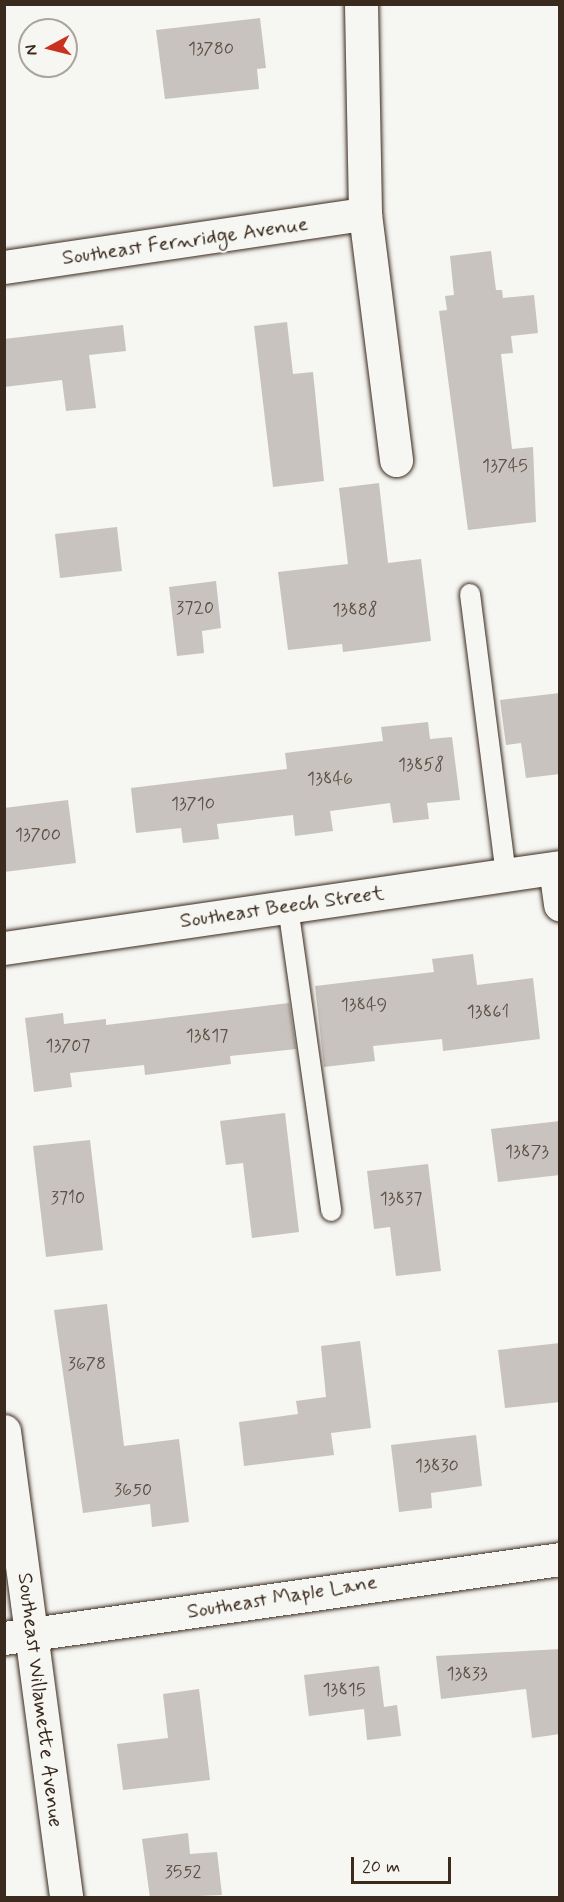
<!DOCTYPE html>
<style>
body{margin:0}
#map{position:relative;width:564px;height:1902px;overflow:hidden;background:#f6f6f2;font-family:Mynerve,sans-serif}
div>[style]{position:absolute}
.building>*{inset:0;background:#c8c3be}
.roads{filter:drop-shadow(0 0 2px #3b2a1e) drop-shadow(0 0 2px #3b2a1e)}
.service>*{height:20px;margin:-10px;padding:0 10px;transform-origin:10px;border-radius:10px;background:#f6f6f2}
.minor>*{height:33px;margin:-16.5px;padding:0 16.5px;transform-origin:16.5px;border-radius:16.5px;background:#f6f6f2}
span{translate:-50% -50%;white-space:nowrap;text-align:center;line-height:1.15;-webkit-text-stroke:4.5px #f6f6f2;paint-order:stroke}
.number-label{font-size:18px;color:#5e5046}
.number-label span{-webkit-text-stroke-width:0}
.street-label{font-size:21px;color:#3b2a1e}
.frame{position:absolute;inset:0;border:6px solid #3b2a1e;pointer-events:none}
.north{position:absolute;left:18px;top:18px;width:60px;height:60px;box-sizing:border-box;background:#f6f6f2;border:2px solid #aba49d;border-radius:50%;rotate:263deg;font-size:16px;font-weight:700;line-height:24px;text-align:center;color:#3b2a1e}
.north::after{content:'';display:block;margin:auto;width:21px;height:27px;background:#c8321e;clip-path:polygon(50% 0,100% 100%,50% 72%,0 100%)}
.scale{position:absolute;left:351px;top:1857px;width:100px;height:27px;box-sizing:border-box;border:3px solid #3b2a1e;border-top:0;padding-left:8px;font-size:18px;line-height:21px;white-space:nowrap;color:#3b2a1e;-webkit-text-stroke:4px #f6f6f2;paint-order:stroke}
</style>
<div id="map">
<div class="building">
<i style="clip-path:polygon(260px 18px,266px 68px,257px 69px,259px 89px,165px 99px,156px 30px)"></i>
<i style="clip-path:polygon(491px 251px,496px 290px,502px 290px,503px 298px,534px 295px,538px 333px,511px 336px,513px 353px,501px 354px,512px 449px,533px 447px,536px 522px,468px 530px,439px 311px,447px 310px,445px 296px,454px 295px,450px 256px)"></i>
<i style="clip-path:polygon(287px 322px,293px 374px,313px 372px,324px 481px,273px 487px,254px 326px)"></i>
<i style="clip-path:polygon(123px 325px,126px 351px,89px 355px,96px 408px,66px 411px,62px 380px,4px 387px,4px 339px)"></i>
<i style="clip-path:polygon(379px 483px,388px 563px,421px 559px,431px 641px,343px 652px,342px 644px,288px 650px,278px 572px,348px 564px,339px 488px)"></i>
<i style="clip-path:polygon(117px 527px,122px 571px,60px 578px,55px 534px)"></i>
<i style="clip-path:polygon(216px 581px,221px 628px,202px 631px,204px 653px,177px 656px,169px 587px)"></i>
<i style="clip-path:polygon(560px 693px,560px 774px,526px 778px,521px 743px,506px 745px,500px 700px)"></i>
<i style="clip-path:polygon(428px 722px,430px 739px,452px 737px,460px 800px,427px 803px,429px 819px,393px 823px,390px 803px,330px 811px,333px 831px,295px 836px,293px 815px,217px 824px,219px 839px,183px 843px,181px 828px,136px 833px,131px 788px,287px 769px,285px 753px,383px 741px,381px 727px)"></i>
<i style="clip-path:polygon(68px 800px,76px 863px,4px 872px,4px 808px)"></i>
<i style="clip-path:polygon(473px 954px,477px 985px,533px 978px,540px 1039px,443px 1051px,442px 1039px,373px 1046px,375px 1061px,324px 1067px,315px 986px,434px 972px,432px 959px)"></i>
<i style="clip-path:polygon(289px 1003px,296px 1049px,230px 1056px,231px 1064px,145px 1075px,144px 1065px,70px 1073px,72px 1087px,34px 1092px,25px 1018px,63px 1013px,64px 1024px,106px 1019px,106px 1025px)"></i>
<i style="clip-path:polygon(285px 1113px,299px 1232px,252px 1238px,243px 1163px,226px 1165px,220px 1121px)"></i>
<i style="clip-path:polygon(560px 1121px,560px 1175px,498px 1182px,491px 1129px)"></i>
<i style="clip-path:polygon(90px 1140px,103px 1250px,46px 1257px,33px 1146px)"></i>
<i style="clip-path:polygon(428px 1164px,441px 1271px,396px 1276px,390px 1227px,374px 1229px,367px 1171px)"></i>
<i style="clip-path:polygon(107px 1304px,124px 1446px,179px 1439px,189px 1522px,152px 1527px,150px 1504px,83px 1513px,54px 1310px)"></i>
<i style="clip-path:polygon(360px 1341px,371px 1428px,331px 1433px,334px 1455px,244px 1466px,239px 1422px,298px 1414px,296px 1401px,326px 1397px,321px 1346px)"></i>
<i style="clip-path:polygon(560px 1343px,560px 1402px,505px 1408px,498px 1350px)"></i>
<i style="clip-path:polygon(476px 1435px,482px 1486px,431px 1493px,432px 1508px,399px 1512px,391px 1445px)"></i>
<i style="clip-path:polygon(560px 1649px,560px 1734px,532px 1738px,526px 1689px,441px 1699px,436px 1656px)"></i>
<i style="clip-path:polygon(379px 1666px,384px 1707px,397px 1705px,401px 1736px,367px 1740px,364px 1709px,309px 1716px,304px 1675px)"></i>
<i style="clip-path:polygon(199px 1689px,210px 1780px,123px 1790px,117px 1744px,168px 1738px,163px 1694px)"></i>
<i style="clip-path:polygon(188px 1833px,190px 1854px,217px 1852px,222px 1895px,150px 1898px,142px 1839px)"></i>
</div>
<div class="roads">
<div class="service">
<i style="left:470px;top:594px;width:283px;rotate:82.7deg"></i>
<i style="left:288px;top:907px;width:307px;rotate:81.9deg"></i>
</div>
<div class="minor">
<i style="left:361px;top:4px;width:210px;rotate:88.9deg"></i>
<i style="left:365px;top:214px;width:248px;rotate:82.8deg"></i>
<i style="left:4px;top:267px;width:365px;rotate:-8.4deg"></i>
<i style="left:555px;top:868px;width:37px;rotate:82deg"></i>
<i style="left:4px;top:948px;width:562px;rotate:-8.29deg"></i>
<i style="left:4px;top:1431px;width:471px;rotate:82.4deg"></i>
<i style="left:4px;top:1638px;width:562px;rotate:-8.09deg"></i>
</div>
</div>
<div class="number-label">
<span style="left:211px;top:49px">13780</span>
<span style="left:505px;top:466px">13745</span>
<span style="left:195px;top:608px">3720</span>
<span style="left:355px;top:610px">13888</span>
<span style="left:421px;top:765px">13858</span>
<span style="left:330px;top:779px">13846</span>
<span style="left:193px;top:804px">13710</span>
<span style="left:38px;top:835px">13700</span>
<span style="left:364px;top:1005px">13849</span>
<span style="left:488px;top:1012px">13861</span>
<span style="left:207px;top:1036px">13817</span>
<span style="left:68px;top:1046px">13707</span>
<span style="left:527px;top:1152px">13873</span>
<span style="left:68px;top:1198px">3710</span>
<span style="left:401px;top:1199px">13837</span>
<span style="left:87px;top:1364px">3678</span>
<span style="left:437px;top:1466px">13830</span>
<span style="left:133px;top:1490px">3650</span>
<span style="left:467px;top:1674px">13833</span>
<span style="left:344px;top:1690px">13815</span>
<span style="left:183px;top:1872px">3552</span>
</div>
<div class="street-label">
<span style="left:185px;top:241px;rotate:-8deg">Southeast Fernridge Avenue</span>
<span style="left:282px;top:907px;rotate:-8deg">Southeast Beech Street</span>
<span style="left:282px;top:1597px;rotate:-9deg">Southeast Maple Lane</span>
<span style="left:40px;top:1700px;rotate:83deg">Southeast Willamette Avenue</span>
</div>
<div class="frame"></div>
<div class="north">N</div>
<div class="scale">20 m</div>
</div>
